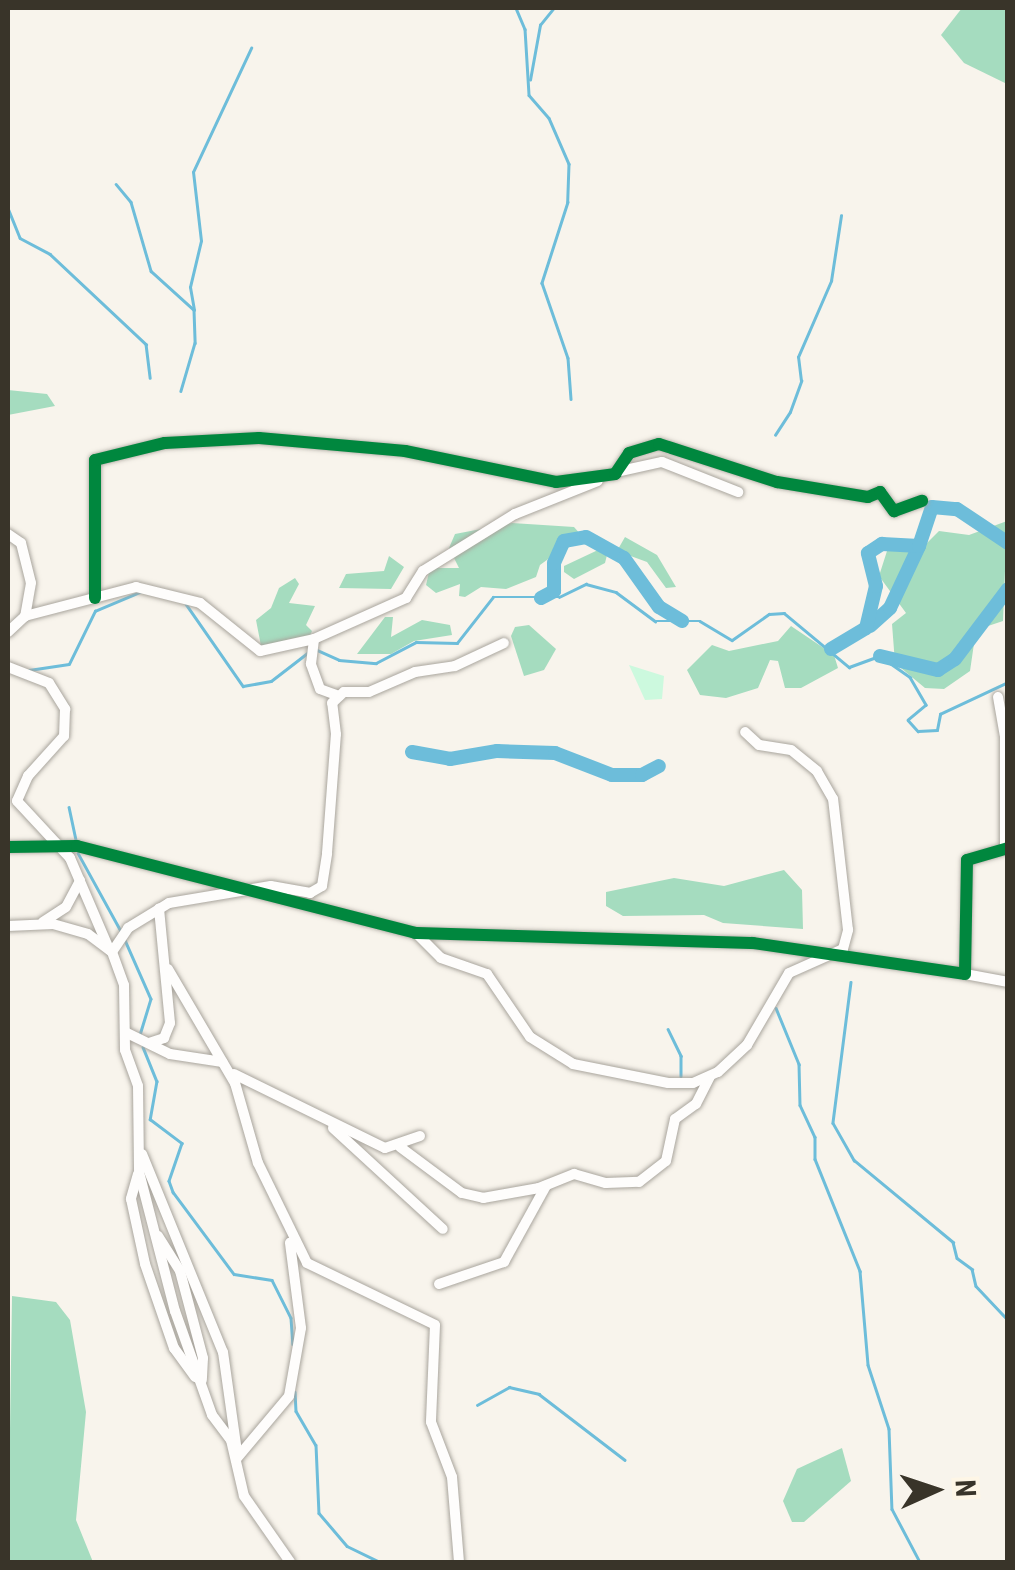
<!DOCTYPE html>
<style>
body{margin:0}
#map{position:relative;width:1015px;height:1570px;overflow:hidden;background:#f8f4ec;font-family:"Roboto Condensed",sans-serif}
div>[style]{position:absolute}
.green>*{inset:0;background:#ccf9de}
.forest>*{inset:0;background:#a5dcbf}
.stream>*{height:2.5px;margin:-1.25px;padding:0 1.25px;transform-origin:1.25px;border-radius:1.25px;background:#6dbdda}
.river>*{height:14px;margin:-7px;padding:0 7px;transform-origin:7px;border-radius:7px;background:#6dbdda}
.roads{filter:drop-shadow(0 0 2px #a9a59d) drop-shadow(0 0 2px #a9a59d)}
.minor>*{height:10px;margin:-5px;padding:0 5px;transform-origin:5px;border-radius:5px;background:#fefdfc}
.cycleway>*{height:12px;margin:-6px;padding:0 6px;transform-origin:6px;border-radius:6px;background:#00873e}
span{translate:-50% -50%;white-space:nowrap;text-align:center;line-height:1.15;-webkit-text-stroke:10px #fef6e6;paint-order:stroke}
.frame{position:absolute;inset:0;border:10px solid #393429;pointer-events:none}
.north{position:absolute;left:885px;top:1440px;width:100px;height:100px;-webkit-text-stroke:8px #fef6e6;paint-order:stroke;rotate:87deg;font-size:28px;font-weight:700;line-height:40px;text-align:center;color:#393429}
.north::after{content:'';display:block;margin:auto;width:35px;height:45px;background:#393429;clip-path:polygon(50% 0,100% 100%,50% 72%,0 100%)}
</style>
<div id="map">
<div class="green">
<i style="clip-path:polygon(629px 665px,664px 676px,662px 699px,645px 700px)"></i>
</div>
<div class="forest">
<i style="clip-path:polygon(962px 8px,1007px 8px,1007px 84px,964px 63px,941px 35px)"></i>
<i style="clip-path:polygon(8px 390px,47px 394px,55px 406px,8px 415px)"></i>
<i style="clip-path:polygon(1007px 521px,1003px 621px,976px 630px,970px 671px,944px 689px,925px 688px,895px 663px,892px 624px,906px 613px,879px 576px,887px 551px,899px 545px,919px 551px,939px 531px,969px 535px)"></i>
<i style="clip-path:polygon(512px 523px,574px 527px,581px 535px,540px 565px,536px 577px,506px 589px,481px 587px,465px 597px,459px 596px,460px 584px,436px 593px,426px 585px,430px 568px,459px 568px,449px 548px,455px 534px)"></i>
<i style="clip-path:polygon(625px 537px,657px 555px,676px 587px,666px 588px,647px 562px,617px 551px)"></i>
<i style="clip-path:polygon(598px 550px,607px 555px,605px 563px,574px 579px,564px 572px,564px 566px)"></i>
<i style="clip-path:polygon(389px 556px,404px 567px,391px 589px,339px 588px,346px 574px,384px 571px)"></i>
<i style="clip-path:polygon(295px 578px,299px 584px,289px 603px,315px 606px,306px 625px,312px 631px,309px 638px,261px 646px,256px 620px,271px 608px,279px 588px)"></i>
<i style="clip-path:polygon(385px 617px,393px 617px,391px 637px,422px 620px,450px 625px,452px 635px,414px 641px,391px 654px,357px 654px)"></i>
<i style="clip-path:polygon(529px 625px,556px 649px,544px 670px,524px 676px,511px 636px,515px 627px)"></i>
<i style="clip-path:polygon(791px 626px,834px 655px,838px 668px,801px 688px,785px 688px,778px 661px,770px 660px,758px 688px,726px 698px,700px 695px,687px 670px,712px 645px,729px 651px,778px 641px)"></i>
<i style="clip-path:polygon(784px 870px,802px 890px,803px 929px,723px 923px,704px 915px,623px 916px,606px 906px,606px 892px,674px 878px,724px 886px)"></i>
<i style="clip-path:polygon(12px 1296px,56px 1302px,70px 1320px,86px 1412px,76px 1520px,93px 1562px,8px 1562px)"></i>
<i style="clip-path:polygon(842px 1448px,851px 1481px,804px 1522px,792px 1522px,783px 1501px,797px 1469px)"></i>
</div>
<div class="stream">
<i style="left:516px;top:8px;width:23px;rotate:67deg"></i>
<i style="left:525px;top:29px;width:66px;rotate:86.5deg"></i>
<i style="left:529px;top:95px;width:30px;rotate:49deg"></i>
<i style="left:549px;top:118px;width:50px;rotate:66.5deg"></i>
<i style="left:569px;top:164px;width:38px;rotate:92deg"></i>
<i style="left:568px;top:202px;width:85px;rotate:107.8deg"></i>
<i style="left:542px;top:283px;width:79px;rotate:70.9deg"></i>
<i style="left:568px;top:358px;width:41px;rotate:85.8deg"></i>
<i style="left:530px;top:80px;width:56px;rotate:-79.7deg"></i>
<i style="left:540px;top:25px;width:22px;rotate:-51deg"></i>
<i style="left:116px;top:184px;width:23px;rotate:50deg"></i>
<i style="left:131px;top:202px;width:72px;rotate:73.8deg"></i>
<i style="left:151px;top:271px;width:58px;rotate:42.2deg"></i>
<i style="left:194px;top:310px;width:33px;rotate:88deg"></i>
<i style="left:195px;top:343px;width:50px;rotate:106.3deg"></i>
<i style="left:8px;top:208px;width:32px;rotate:68deg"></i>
<i style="left:20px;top:238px;width:34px;rotate:28deg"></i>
<i style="left:50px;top:254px;width:132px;rotate:43.2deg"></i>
<i style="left:146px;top:344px;width:34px;rotate:83deg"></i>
<i style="left:194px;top:310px;width:23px;rotate:-100deg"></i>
<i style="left:190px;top:287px;width:47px;rotate:-76.6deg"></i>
<i style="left:201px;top:241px;width:69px;rotate:-96.6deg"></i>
<i style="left:193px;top:172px;width:137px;rotate:-64.9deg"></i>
<i style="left:775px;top:435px;width:27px;rotate:-57deg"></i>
<i style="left:790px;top:412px;width:33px;rotate:-70deg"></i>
<i style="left:801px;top:381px;width:24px;rotate:-97deg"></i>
<i style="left:798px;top:357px;width:83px;rotate:-66.5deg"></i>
<i style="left:831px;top:281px;width:66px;rotate:-81.3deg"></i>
<i style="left:186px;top:604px;width:100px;rotate:55.2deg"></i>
<i style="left:243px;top:686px;width:28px;rotate:-10deg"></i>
<i style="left:271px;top:681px;width:49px;rotate:-37.6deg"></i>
<i style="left:317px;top:650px;width:24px;rotate:24deg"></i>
<i style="left:339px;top:660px;width:37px;rotate:5deg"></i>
<i style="left:376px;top:663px;width:45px;rotate:-27.7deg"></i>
<i style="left:416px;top:642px;width:41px;rotate:1.4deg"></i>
<i style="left:457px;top:643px;width:58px;rotate:-52deg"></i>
<i style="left:493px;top:597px;width:66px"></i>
<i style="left:559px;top:597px;width:30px;rotate:-26deg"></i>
<i style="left:586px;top:584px;width:31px;rotate:15deg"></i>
<i style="left:616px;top:592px;width:49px;rotate:36.6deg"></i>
<i style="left:655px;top:621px;width:45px"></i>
<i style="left:700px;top:621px;width:37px;rotate:31deg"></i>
<i style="left:732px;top:640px;width:45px;rotate:-35.1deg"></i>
<i style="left:769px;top:614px;width:15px;rotate:-4deg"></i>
<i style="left:784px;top:613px;width:85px;rotate:39.7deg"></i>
<i style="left:849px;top:667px;width:33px;rotate:-20deg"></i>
<i style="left:880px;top:656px;width:37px;rotate:35deg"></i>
<i style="left:910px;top:677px;width:32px;rotate:60deg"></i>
<i style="left:926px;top:705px;width:23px;rotate:140deg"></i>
<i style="left:908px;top:720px;width:15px;rotate:48deg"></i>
<i style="left:918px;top:731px;width:19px;rotate:-3deg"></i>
<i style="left:937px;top:730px;width:16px;rotate:-79deg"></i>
<i style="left:940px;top:714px;width:75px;rotate:-25.2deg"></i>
<i style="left:29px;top:670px;width:40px;rotate:-8.5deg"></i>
<i style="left:69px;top:664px;width:59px;rotate:-63.9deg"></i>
<i style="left:95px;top:611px;width:49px;rotate:-22.9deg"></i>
<i style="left:69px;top:807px;width:34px;rotate:78deg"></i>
<i style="left:78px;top:853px;width:91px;rotate:61.2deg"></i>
<i style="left:125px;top:940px;width:64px;rotate:66.2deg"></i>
<i style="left:151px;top:999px;width:37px;rotate:107deg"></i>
<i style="left:851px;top:982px;width:142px;rotate:97.3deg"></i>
<i style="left:833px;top:1123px;width:43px;rotate:60.4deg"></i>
<i style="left:854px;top:1160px;width:129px;rotate:39.6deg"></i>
<i style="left:953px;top:1242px;width:16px;rotate:76deg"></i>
<i style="left:957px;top:1258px;width:19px;rotate:36deg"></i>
<i style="left:972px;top:1269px;width:17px;rotate:77deg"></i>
<i style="left:976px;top:1286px;width:45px;rotate:46.8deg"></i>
<i style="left:1007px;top:1319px;width:29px;rotate:88deg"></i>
<i style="left:776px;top:1008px;width:61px;rotate:67.7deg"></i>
<i style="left:799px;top:1064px;width:41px;rotate:88.6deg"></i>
<i style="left:800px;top:1105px;width:35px;rotate:65deg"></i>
<i style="left:815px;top:1137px;width:22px;rotate:90deg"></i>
<i style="left:815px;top:1159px;width:121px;rotate:68.1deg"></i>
<i style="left:860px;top:1271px;width:94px;rotate:85.1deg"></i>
<i style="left:868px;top:1365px;width:67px;rotate:71.8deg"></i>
<i style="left:889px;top:1429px;width:80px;rotate:87.9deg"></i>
<i style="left:892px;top:1509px;width:60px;rotate:62.2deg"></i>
<i style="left:668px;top:1029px;width:30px;rotate:64deg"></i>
<i style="left:681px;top:1056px;width:20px;rotate:90deg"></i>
<i style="left:143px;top:1047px;width:37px;rotate:68deg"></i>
<i style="left:157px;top:1081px;width:39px;rotate:100deg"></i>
<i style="left:150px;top:1119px;width:40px;rotate:37deg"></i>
<i style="left:182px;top:1143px;width:40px;rotate:108.9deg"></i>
<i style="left:169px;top:1181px;width:12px;rotate:70deg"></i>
<i style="left:173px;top:1192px;width:102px;rotate:53.4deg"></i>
<i style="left:234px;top:1274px;width:38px;rotate:9deg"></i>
<i style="left:272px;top:1280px;width:42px;rotate:63.4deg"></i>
<i style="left:291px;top:1318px;width:26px;rotate:86deg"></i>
<i style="left:295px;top:1392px;width:19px;rotate:87deg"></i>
<i style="left:296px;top:1411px;width:39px;rotate:60deg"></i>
<i style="left:316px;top:1445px;width:68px;rotate:87.5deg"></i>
<i style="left:319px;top:1513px;width:43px;rotate:49.7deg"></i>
<i style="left:347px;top:1546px;width:37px;rotate:26deg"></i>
<i style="left:477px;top:1405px;width:37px;rotate:-29deg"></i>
<i style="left:509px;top:1387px;width:31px;rotate:13deg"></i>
<i style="left:539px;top:1394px;width:108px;rotate:37.5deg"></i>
</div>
<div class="river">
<i style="left:541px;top:598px;width:15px;rotate:-28deg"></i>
<i style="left:554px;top:591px;width:28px;rotate:-90deg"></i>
<i style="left:554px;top:563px;width:24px;rotate:-66deg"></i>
<i style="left:564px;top:541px;width:22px;rotate:-10deg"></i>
<i style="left:586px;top:537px;width:43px;rotate:28.9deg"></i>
<i style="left:624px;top:558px;width:60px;rotate:54.5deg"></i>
<i style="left:659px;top:607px;width:27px;rotate:31deg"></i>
<i style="left:870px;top:626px;width:27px;rotate:-42deg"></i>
<i style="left:890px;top:608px;width:68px;rotate:-64.9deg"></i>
<i style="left:831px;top:649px;width:41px;rotate:-31deg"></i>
<i style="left:866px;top:628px;width:43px;rotate:-76.6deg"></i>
<i style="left:876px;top:586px;width:34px;rotate:-104deg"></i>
<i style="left:868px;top:553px;width:17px;rotate:-33deg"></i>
<i style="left:882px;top:544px;width:37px;rotate:3deg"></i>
<i style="left:919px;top:546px;width:41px;rotate:-71.6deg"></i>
<i style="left:932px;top:507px;width:25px;rotate:5deg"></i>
<i style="left:957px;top:509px;width:61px;rotate:33.7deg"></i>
<i style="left:880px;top:656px;width:60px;rotate:13.6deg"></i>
<i style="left:938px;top:670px;width:20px;rotate:-33deg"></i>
<i style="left:955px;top:659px;width:88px;rotate:-52.9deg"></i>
<i style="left:412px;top:752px;width:39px;rotate:10deg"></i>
<i style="left:450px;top:759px;width:48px;rotate:-9.7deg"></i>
<i style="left:497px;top:751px;width:58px;rotate:2deg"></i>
<i style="left:555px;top:753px;width:61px;rotate:21.1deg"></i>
<i style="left:612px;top:775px;width:30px"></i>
<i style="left:642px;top:775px;width:19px;rotate:-28deg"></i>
</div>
<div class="roads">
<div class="minor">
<i style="left:616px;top:472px;width:47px;rotate:-12.3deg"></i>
<i style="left:662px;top:462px;width:82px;rotate:21.5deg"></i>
<i style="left:8px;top:534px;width:16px;rotate:35deg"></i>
<i style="left:21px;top:543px;width:41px;rotate:76deg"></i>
<i style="left:31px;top:583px;width:34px;rotate:100deg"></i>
<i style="left:95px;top:598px;width:138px;rotate:-90deg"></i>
<i style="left:95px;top:460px;width:72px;rotate:-13.7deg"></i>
<i style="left:165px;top:443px;width:94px;rotate:-3deg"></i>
<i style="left:259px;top:438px;width:147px;rotate:5.1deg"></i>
<i style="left:405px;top:451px;width:154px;rotate:11.6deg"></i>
<i style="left:556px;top:482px;width:60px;rotate:-7.7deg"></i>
<i style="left:615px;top:474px;width:25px;rotate:-56deg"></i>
<i style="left:629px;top:453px;width:31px;rotate:-17deg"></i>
<i style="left:659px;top:444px;width:124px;rotate:17.9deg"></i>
<i style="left:777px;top:482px;width:92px;rotate:9.4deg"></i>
<i style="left:868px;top:497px;width:13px;rotate:-23deg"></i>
<i style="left:880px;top:492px;width:24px;rotate:54deg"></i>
<i style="left:894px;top:511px;width:30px;rotate:-20deg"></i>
<i style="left:8px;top:632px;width:23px;rotate:-43deg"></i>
<i style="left:25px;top:616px;width:115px;rotate:-14.6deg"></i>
<i style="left:136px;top:587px;width:66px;rotate:14deg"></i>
<i style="left:200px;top:603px;width:77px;rotate:38.7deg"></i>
<i style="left:260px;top:651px;width:55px;rotate:-12.5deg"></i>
<i style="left:8px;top:667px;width:44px;rotate:21.3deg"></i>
<i style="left:49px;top:683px;width:31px;rotate:58deg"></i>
<i style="left:65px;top:709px;width:27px;rotate:92deg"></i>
<i style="left:64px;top:736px;width:54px;rotate:132deg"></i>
<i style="left:28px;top:776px;width:27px;rotate:114deg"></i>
<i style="left:17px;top:801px;width:78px;rotate:47.1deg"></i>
<i style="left:70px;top:858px;width:99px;rotate:66.8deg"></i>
<i style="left:339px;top:696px;width:20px;rotate:-160deg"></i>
<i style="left:320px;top:689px;width:27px;rotate:-110deg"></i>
<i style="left:311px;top:664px;width:25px;rotate:-83deg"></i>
<i style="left:314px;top:639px;width:101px;rotate:-24deg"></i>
<i style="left:406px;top:598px;width:32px;rotate:-58deg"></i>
<i style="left:423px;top:571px;width:108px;rotate:-31.8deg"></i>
<i style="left:515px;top:514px;width:89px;rotate:-21.7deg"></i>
<i style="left:998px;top:697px;width:39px;rotate:80deg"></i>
<i style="left:1005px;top:735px;width:113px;rotate:90deg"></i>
<i style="left:8px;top:847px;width:69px;rotate:-0.8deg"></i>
<i style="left:77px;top:846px;width:349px;rotate:14.4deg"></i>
<i style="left:415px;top:933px;width:338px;rotate:1.7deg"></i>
<i style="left:753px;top:943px;width:214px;rotate:8.3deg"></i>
<i style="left:965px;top:974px;width:114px;rotate:-89deg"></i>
<i style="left:967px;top:860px;width:43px;rotate:-16.3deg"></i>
<i style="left:43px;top:922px;width:27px;rotate:-33deg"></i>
<i style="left:66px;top:907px;width:30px;rotate:-62deg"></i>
<i style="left:8px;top:926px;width:45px;rotate:-2.5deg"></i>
<i style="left:53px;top:924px;width:36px;rotate:16deg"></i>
<i style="left:88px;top:934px;width:30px;rotate:37deg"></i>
<i style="left:112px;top:952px;width:29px;rotate:-56deg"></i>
<i style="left:128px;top:928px;width:48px;rotate:-31.4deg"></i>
<i style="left:169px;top:903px;width:103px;rotate:-9.5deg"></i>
<i style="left:271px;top:886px;width:40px;rotate:10deg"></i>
<i style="left:310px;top:893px;width:14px;rotate:-30deg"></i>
<i style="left:322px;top:886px;width:33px;rotate:-81deg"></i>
<i style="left:327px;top:853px;width:119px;rotate:-85.7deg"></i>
<i style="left:336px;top:734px;width:31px;rotate:-97deg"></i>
<i style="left:332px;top:703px;width:16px;rotate:-43deg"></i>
<i style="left:344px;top:692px;width:25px"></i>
<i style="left:369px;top:692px;width:50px;rotate:-23.5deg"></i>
<i style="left:415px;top:672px;width:40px;rotate:-8.5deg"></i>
<i style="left:455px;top:666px;width:54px;rotate:-25.1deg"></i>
<i style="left:416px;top:933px;width:35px;rotate:45deg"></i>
<i style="left:441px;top:958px;width:49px;rotate:19.2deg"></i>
<i style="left:487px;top:974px;width:76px;rotate:55.7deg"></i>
<i style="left:530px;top:1037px;width:51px;rotate:32.1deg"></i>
<i style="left:573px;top:1064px;width:97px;rotate:11.3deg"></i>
<i style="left:668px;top:1083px;width:25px"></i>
<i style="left:693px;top:1083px;width:27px;rotate:-24deg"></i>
<i style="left:718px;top:1072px;width:40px;rotate:-43deg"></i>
<i style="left:747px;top:1045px;width:83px;rotate:-59.7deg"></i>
<i style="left:789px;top:973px;width:59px;rotate:-24deg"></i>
<i style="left:843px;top:949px;width:20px;rotate:-75deg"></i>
<i style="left:848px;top:930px;width:132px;rotate:-96.5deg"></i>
<i style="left:833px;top:799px;width:32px;rotate:-120deg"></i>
<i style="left:817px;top:771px;width:33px;rotate:-141deg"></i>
<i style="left:791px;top:750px;width:32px;rotate:-171deg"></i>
<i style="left:759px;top:745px;width:19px;rotate:-137deg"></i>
<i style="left:112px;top:952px;width:35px;rotate:70deg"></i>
<i style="left:124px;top:985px;width:65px;rotate:89.1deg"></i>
<i style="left:125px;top:1050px;width:38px;rotate:70deg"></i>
<i style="left:138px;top:1086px;width:86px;rotate:89.3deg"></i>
<i style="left:139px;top:1172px;width:144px;rotate:75.5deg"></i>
<i style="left:175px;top:1311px;width:110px;rotate:70.4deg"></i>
<i style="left:212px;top:1415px;width:31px;rotate:53deg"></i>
<i style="left:231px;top:1440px;width:57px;rotate:76.9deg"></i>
<i style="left:244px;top:1496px;width:80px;rotate:55.1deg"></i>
<i style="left:168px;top:969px;width:132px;rotate:59.6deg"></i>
<i style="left:235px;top:1083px;width:83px;rotate:74deg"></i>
<i style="left:258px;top:1163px;width:111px;rotate:63.9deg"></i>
<i style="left:307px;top:1263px;width:142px;rotate:25.8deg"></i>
<i style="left:435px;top:1325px;width:97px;rotate:92.4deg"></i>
<i style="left:431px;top:1422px;width:59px;rotate:69.1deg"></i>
<i style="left:452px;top:1477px;width:85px;rotate:85.3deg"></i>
<i style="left:965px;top:974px;width:44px;rotate:10.5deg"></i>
<i style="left:125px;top:1032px;width:50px;rotate:26.1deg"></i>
<i style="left:170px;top:1054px;width:53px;rotate:8.7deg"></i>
<i style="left:149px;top:1043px;width:16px;rotate:-18deg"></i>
<i style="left:164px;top:1038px;width:16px;rotate:-68deg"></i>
<i style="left:170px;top:1023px;width:115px;rotate:-95.5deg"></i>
<i style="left:234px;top:1074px;width:168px;rotate:26.1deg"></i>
<i style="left:385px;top:1148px;width:37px;rotate:-19deg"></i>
<i style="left:333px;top:1128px;width:149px;rotate:42.6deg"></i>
<i style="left:400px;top:1147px;width:77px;rotate:36.6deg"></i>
<i style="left:462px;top:1193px;width:22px;rotate:13deg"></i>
<i style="left:483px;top:1198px;width:57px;rotate:-10.1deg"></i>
<i style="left:539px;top:1188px;width:38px;rotate:-22deg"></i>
<i style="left:574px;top:1174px;width:33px;rotate:16deg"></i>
<i style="left:606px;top:1183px;width:33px;rotate:-2deg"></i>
<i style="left:639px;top:1182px;width:34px;rotate:-38deg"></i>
<i style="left:666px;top:1161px;width:43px;rotate:-77.9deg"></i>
<i style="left:675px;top:1119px;width:26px;rotate:-36deg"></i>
<i style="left:696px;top:1104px;width:30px;rotate:-63deg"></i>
<i style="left:142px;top:1154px;width:214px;rotate:67.8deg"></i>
<i style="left:223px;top:1352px;width:94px;rotate:82deg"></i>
<i style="left:138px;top:1174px;width:26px;rotate:106deg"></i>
<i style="left:131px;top:1199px;width:66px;rotate:77.8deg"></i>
<i style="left:145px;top:1264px;width:89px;rotate:71deg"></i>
<i style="left:174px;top:1348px;width:36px;rotate:54deg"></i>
<i style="left:158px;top:1236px;width:41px;rotate:57.8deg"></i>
<i style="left:180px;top:1271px;width:90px;rotate:75.2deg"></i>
<i style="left:203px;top:1358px;width:22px;rotate:93deg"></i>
<i style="left:439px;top:1284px;width:69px;rotate:-18.7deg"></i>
<i style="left:504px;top:1262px;width:87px;rotate:-61.1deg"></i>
<i style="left:237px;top:1458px;width:81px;rotate:-50deg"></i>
<i style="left:289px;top:1396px;width:69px;rotate:-80deg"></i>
<i style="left:301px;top:1328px;width:86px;rotate:-97.4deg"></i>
</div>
</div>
<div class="cycleway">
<i style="left:95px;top:598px;width:138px;rotate:-90deg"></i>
<i style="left:95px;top:460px;width:72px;rotate:-13.7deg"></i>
<i style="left:165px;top:443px;width:94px;rotate:-3deg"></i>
<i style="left:259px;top:438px;width:147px;rotate:5.1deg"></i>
<i style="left:405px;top:451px;width:154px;rotate:11.6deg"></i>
<i style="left:556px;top:482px;width:60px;rotate:-7.7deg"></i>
<i style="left:615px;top:474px;width:25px;rotate:-56deg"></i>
<i style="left:629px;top:453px;width:31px;rotate:-17deg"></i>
<i style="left:659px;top:444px;width:124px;rotate:17.9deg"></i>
<i style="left:777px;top:482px;width:92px;rotate:9.4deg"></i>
<i style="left:868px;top:497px;width:13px;rotate:-23deg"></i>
<i style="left:880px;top:492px;width:24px;rotate:54deg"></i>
<i style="left:894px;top:511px;width:30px;rotate:-20deg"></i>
<i style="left:8px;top:847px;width:69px;rotate:-0.8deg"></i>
<i style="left:77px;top:846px;width:349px;rotate:14.4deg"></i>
<i style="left:415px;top:933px;width:338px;rotate:1.7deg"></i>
<i style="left:753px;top:943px;width:214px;rotate:8.3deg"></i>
<i style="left:965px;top:974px;width:114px;rotate:-89deg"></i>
<i style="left:967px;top:860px;width:43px;rotate:-16.3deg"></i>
</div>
<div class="frame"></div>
<div class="north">N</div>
</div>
